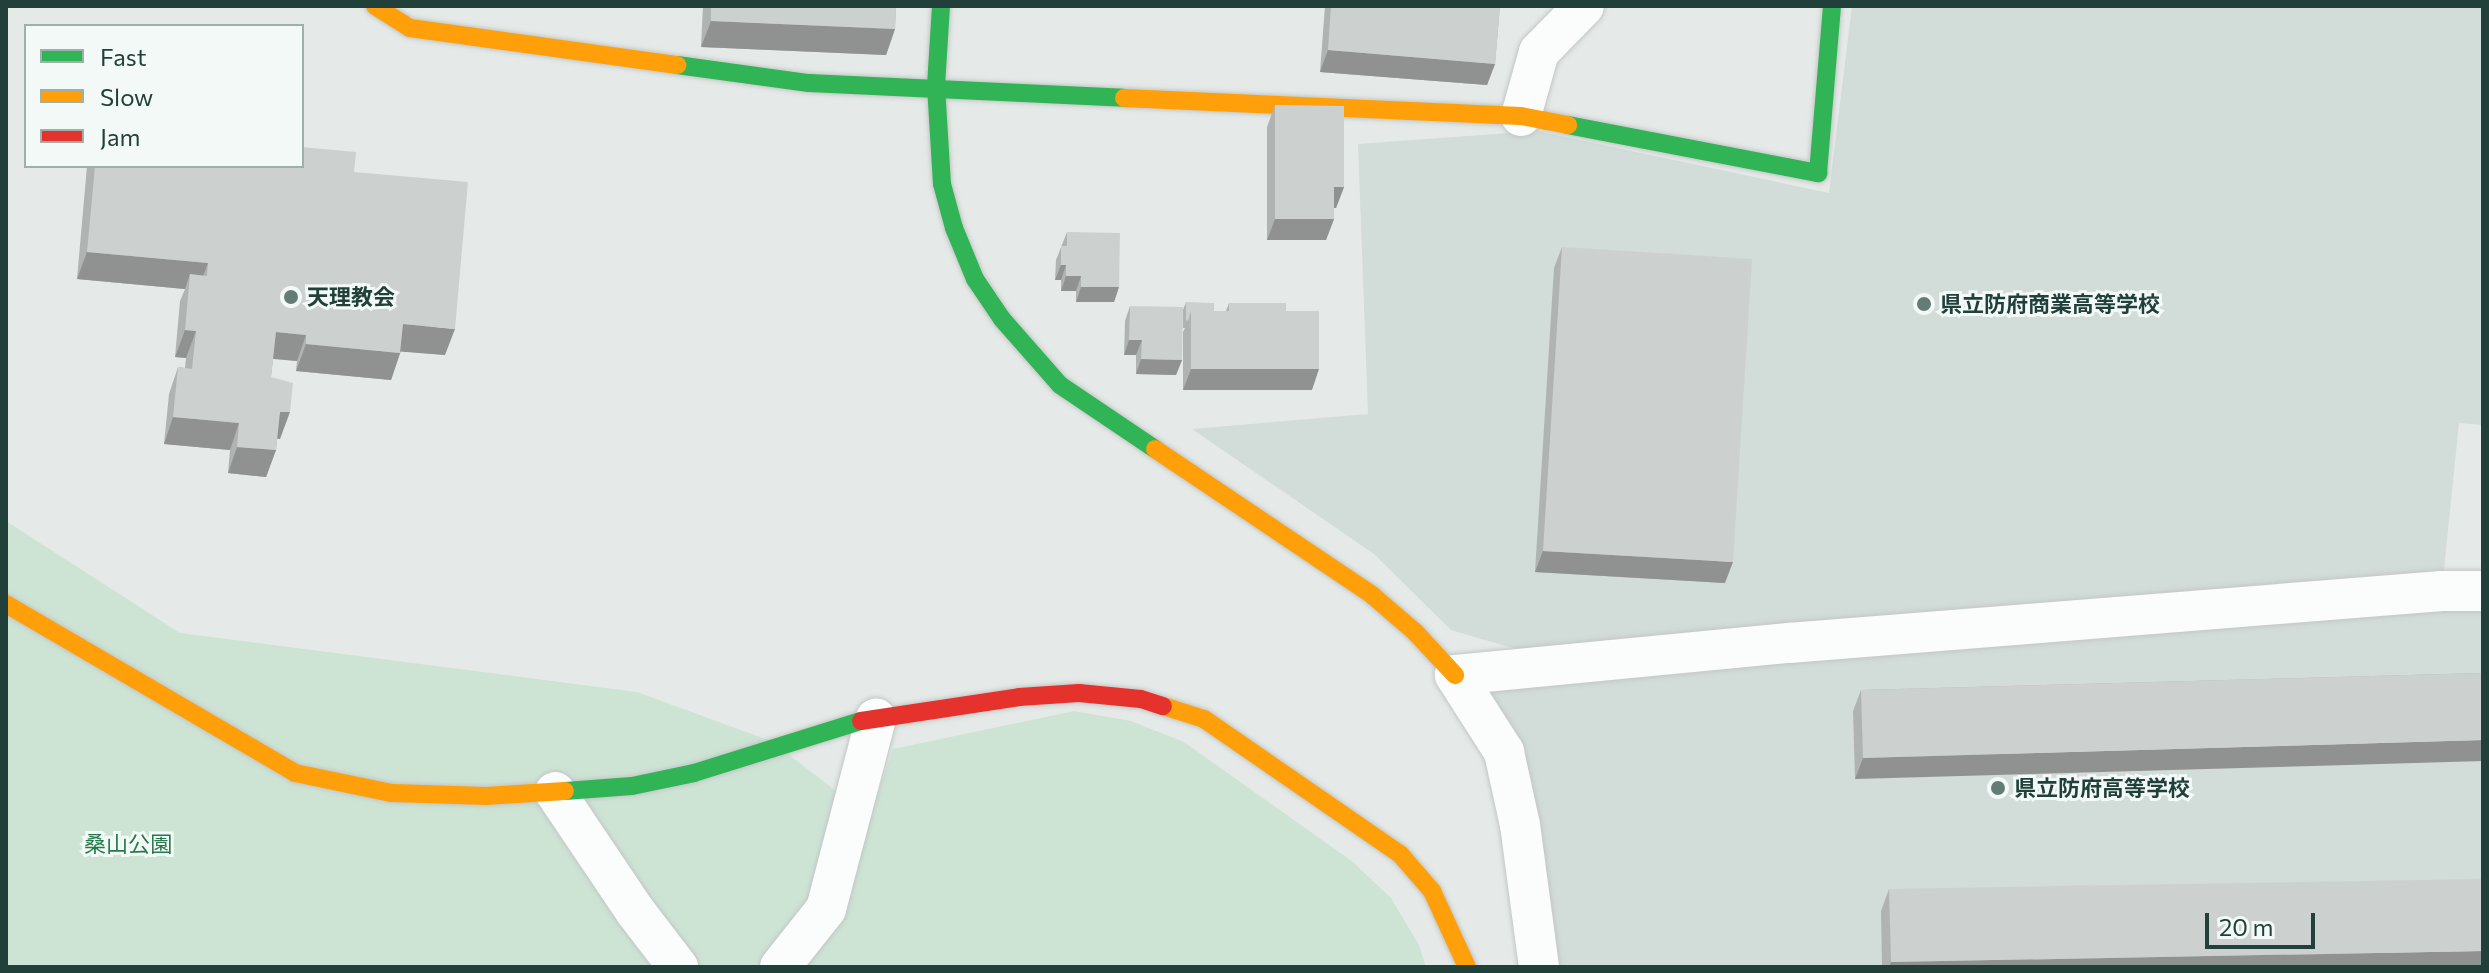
<!DOCTYPE html>
<meta charset="utf-8">
<style>
body{margin:0}
#map{position:relative;width:2489px;height:973px;overflow:hidden;background:#e5eae8;font-family:Commissioner,"Noto Sans JP",sans-serif}
div>[style]{position:absolute}
.built>*{inset:0;background:#d2dcd8}
.green>*{inset:0;background:#cde4d5}
.roads{filter:drop-shadow(0 0 2px #c2c7c5) drop-shadow(0 0 2px #c2c7c5)}
.street>*{height:40px;margin:-20px;padding:0 20px;transform-origin:20px;border-radius:20px;background:#fbfcfc}
.fast>*{height:18px;margin:-9px;padding:0 9px;transform-origin:9px;border-radius:9px;background:#30b455}
.slow>*{height:18px;margin:-9px;padding:0 9px;transform-origin:9px;border-radius:9px;background:#ff9f0a}
.jam>*{height:18px;margin:-9px;padding:0 9px;transform-origin:9px;border-radius:9px;background:#e5322d}
.wall>*{inset:0;background:#afb4b2}
.shaded-wall>*{inset:0;background:#8f9291}
.building>*{inset:0;background:#ccd1cf}
.dots>*{width:22px;height:22px;translate:-50% -50%;box-sizing:border-box;border:4px solid #f3f9f6;border-radius:50%}
span{translate:-50% -50%;white-space:nowrap;text-align:center;line-height:1.15;-webkit-text-stroke:6px #f3f9f6;paint-order:stroke}
.poi-label{font-size:22px;color:#204039;font-weight:700}
.left{translate:0 -50%;text-align:left}
.park-label{font-size:22px;color:#277a4c}
.frame{position:absolute;inset:0;border:8px solid #204039;pointer-events:none}
.legend{position:absolute;left:24px;top:24px;width:280px;height:144px;box-sizing:border-box;background:#f3f9f6;border:2px solid #9fafaa;margin:0;padding:10px 14px;list-style:none;font-size:24px;color:#204039}
.legend li{display:flex;align-items:center;gap:16px;height:40px}
.legend b{width:40px;border:2px solid #9fafaa}
.scale{position:absolute;left:2205px;top:913px;width:110px;height:36px;box-sizing:border-box;border:4px solid #204039;border-top:0;padding-left:10px;font-size:24px;line-height:28px;white-space:nowrap;color:#204039;-webkit-text-stroke:6px #f3f9f6;paint-order:stroke}
</style>
<div id="map">
<div class="built">
<i style="clip-path:polygon(1852px 6px,2483px 6px,2483px 425px,2459px 423px,2443px 579px,1516px 649px,1451px 630px,1374px 554px,1192px 429px,1368px 414px,1358px 144px,1537px 131px,1829px 193px)"></i>
<i style="clip-path:polygon(2483px 593px,2483px 967px,1539px 967px,1520px 825px,1455px 675px)"></i>
</div>
<div class="green">
<i style="clip-path:polygon(6px 521px,180px 633px,637px 692px,771px 741px,870px 817px,893px 749px,1074px 711px,1131px 721px,1184px 742px,1353px 862px,1391px 898px,1419px 945px,1426px 967px,6px 967px)"></i>
</div>
<div class="roads">
<div class="street">
<i style="left:1521px;top:116px;width:66px;rotate:-74.3deg"></i>
<i style="left:1539px;top:52px;width:64px;rotate:-45.6deg"></i>
<i style="left:555px;top:792px;width:143px;rotate:56.1deg"></i>
<i style="left:635px;top:911px;width:71px;rotate:52.5deg"></i>
<i style="left:780px;top:967px;width:74px;rotate:-51.6deg"></i>
<i style="left:826px;top:909px;width:197px;rotate:-75.3deg"></i>
<i style="left:1539px;top:967px;width:143px;rotate:-97.6deg"></i>
<i style="left:1520px;top:825px;width:75px;rotate:-102.4deg"></i>
<i style="left:1504px;top:752px;width:91px;rotate:-122.5deg"></i>
<i style="left:1455px;top:675px;width:336px;rotate:-5.5deg"></i>
<i style="left:1789px;top:643px;width:655px;rotate:-4.55deg"></i>
<i style="left:2442px;top:591px;width:41px"></i>
</div>
<div class="fast">
<i style="left:941px;top:6px;width:80px;rotate:93.6deg"></i>
<i style="left:936px;top:86px;width:98px;rotate:86.5deg"></i>
<i style="left:942px;top:184px;width:46px;rotate:74.7deg"></i>
<i style="left:954px;top:228px;width:55px;rotate:67.6deg"></i>
<i style="left:975px;top:279px;width:48px;rotate:56deg"></i>
<i style="left:1002px;top:319px;width:88px;rotate:48.7deg"></i>
<i style="left:1060px;top:385px;width:115px;rotate:34deg"></i>
<i style="left:677px;top:65px;width:133px;rotate:7.8deg"></i>
<i style="left:809px;top:83px;width:315px;rotate:2.7deg"></i>
<i style="left:1568px;top:125px;width:255px;rotate:10.9deg"></i>
<i style="left:1818px;top:173px;width:168px;rotate:-85.2deg"></i>
<i style="left:565px;top:791px;width:67px;rotate:-4.3deg"></i>
<i style="left:632px;top:786px;width:63px;rotate:-11.8deg"></i>
<i style="left:694px;top:773px;width:175px;rotate:-17.3deg"></i>
</div>
<div class="slow">
<i style="left:375px;top:6px;width:41px;rotate:32.2deg"></i>
<i style="left:410px;top:28px;width:270px;rotate:7.9deg"></i>
<i style="left:1124px;top:98px;width:397px;rotate:2.6deg"></i>
<i style="left:1521px;top:116px;width:48px;rotate:10.8deg"></i>
<i style="left:1155px;top:449px;width:262px;rotate:33.9deg"></i>
<i style="left:1372px;top:595px;width:57px;rotate:40.7deg"></i>
<i style="left:1415px;top:632px;width:59px;rotate:47.1deg"></i>
<i style="left:6px;top:604px;width:335px;rotate:30.3deg"></i>
<i style="left:295px;top:773px;width:99px;rotate:11.7deg"></i>
<i style="left:392px;top:793px;width:94px;rotate:1.8deg"></i>
<i style="left:486px;top:796px;width:79px;rotate:-3.6deg"></i>
<i style="left:1163px;top:706px;width:43px;rotate:17.6deg"></i>
<i style="left:1204px;top:719px;width:238px;rotate:34.6deg"></i>
<i style="left:1400px;top:854px;width:49px;rotate:49.1deg"></i>
<i style="left:1432px;top:891px;width:84px;rotate:65.3deg"></i>
</div>
<div class="jam">
<i style="left:861px;top:721px;width:160px;rotate:-8.6deg"></i>
<i style="left:1019px;top:697px;width:60px;rotate:-3.8deg"></i>
<i style="left:1079px;top:693px;width:62px;rotate:5.5deg"></i>
<i style="left:1141px;top:699px;width:23px;rotate:18deg"></i>
</div>
</div>
<div class="wall">
<i style="clip-path:polygon(703px 6px,896px 6px,895px 29px,886px 55px,701px 47px)"></i>
<i style="clip-path:polygon(1325px 6px,1500px 6px,1495px 64px,1487px 85px,1320px 72px)"></i>
<i style="clip-path:polygon(1275px 105px,1344px 187px,1336px 208px,1334px 208px,1334px 219px,1326px 240px,1267px 240px,1267px 127px)"></i>
<i style="clip-path:polygon(87px 166px,302px 166px,354px 172px,445px 355px,401px 351px,391px 380px,296px 371px,297px 361px,273px 359px,271px 377px,280px 439px,277px 439px,276px 450px,266px 477px,228px 473px,230px 450px,164px 444px,169px 394px,178px 367px,185px 368px,186px 358px,175px 357px,180px 301px,185px 289px,77px 279px)"></i>
<i style="clip-path:polygon(1067px 232px,1119px 287px,1114px 302px,1076px 302px,1076px 291px,1061px 291px,1061px 280px,1055px 280px,1056px 260px)"></i>
<i style="clip-path:polygon(1562px 247px,1725px 583px,1535px 572px,1554px 268px)"></i>
<i style="clip-path:polygon(1186px 302px,1214px 311px,1226px 311px,1229px 303px,1286px 311px,1312px 390px,1183px 390px,1183px 332px,1185px 328px,1183px 328px,1183px 310px)"></i>
<i style="clip-path:polygon(1130px 306px,1182px 360px,1176px 375px,1136px 374px,1136px 355px,1124px 355px,1125px 321px)"></i>
<i style="clip-path:polygon(2483px 673px,1855px 779px,1853px 711px,1861px 690px)"></i>
<i style="clip-path:polygon(1889px 889px,2483px 967px,1882px 967px,1881px 911px)"></i>
</div>
<div class="shaded-wall">
<i style="clip-path:polygon(711px 21px,895px 29px,886px 55px,701px 47px)"></i>
<i style="clip-path:polygon(1328px 50px,1495px 64px,1487px 85px,1320px 72px)"></i>
<i style="clip-path:polygon(1334px 187px,1344px 187px,1336px 208px,1326px 208px)"></i>
<i style="clip-path:polygon(1275px 219px,1334px 219px,1326px 240px,1267px 240px)"></i>
<i style="clip-path:polygon(87px 252px,208px 263px,198px 290px,190px 274px,185px 289px,77px 279px)"></i>
<i style="clip-path:polygon(1061px 265px,1066px 265px,1061px 280px,1055px 280px)"></i>
<i style="clip-path:polygon(1066px 276px,1081px 276px,1076px 291px,1061px 291px)"></i>
<i style="clip-path:polygon(1081px 287px,1119px 287px,1114px 302px,1076px 302px)"></i>
<i style="clip-path:polygon(403px 324px,455px 329px,445px 355px,393px 351px)"></i>
<i style="clip-path:polygon(185px 330px,196px 331px,186px 358px,175px 357px)"></i>
<i style="clip-path:polygon(276px 332px,306px 335px,297px 361px,266px 358px)"></i>
<i style="clip-path:polygon(1129px 340px,1142px 340px,1136px 355px,1124px 355px)"></i>
<i style="clip-path:polygon(306px 344px,400px 353px,391px 380px,296px 371px)"></i>
<i style="clip-path:polygon(1141px 359px,1182px 360px,1176px 375px,1136px 374px)"></i>
<i style="clip-path:polygon(1191px 369px,1319px 369px,1312px 390px,1183px 390px)"></i>
<i style="clip-path:polygon(280px 412px,290px 412px,280px 439px,270px 438px)"></i>
<i style="clip-path:polygon(173px 417px,239px 423px,230px 450px,164px 444px)"></i>
<i style="clip-path:polygon(237px 447px,276px 450px,266px 477px,228px 473px)"></i>
<i style="clip-path:polygon(1543px 551px,1733px 562px,1725px 583px,1535px 572px)"></i>
<i style="clip-path:polygon(2483px 740px,2483px 761px,1855px 779px,1863px 758px)"></i>
<i style="clip-path:polygon(2483px 951px,2483px 967px,1889px 967px,1891px 962px)"></i>
</div>
<div class="building">
<i style="clip-path:polygon(711px 6px,896px 6px,895px 29px,711px 21px)"></i>
<i style="clip-path:polygon(1331px 6px,1500px 6px,1495px 64px,1328px 50px)"></i>
<i style="clip-path:polygon(1275px 105px,1344px 106px,1344px 187px,1334px 187px,1334px 219px,1275px 219px)"></i>
<i style="clip-path:polygon(302px 147px,356px 152px,354px 172px,468px 182px,455px 329px,403px 324px,400px 353px,306px 344px,306px 335px,276px 332px,271px 377px,293px 383px,290px 412px,280px 412px,276px 450px,237px 447px,239px 423px,173px 417px,178px 367px,192px 369px,196px 331px,185px 330px,190px 274px,207px 276px,208px 263px,87px 252px,95px 166px,302px 166px)"></i>
<i style="clip-path:polygon(1067px 232px,1120px 233px,1119px 287px,1081px 287px,1081px 276px,1066px 276px,1066px 265px,1061px 265px,1061px 246px,1067px 246px)"></i>
<i style="clip-path:polygon(1562px 247px,1752px 259px,1733px 562px,1543px 551px)"></i>
<i style="clip-path:polygon(1186px 302px,1214px 303px,1214px 311px,1191px 311px,1188px 321px,1186px 320px)"></i>
<i style="clip-path:polygon(1229px 303px,1286px 303px,1286px 311px,1319px 311px,1319px 369px,1191px 369px,1191px 311px,1229px 311px)"></i>
<i style="clip-path:polygon(1130px 306px,1183px 307px,1182px 360px,1141px 359px,1142px 340px,1129px 340px)"></i>
<i style="clip-path:polygon(2483px 673px,2483px 740px,1863px 758px,1861px 690px)"></i>
<i style="clip-path:polygon(2483px 879px,2483px 951px,1891px 962px,1889px 889px)"></i>
</div>
<div class="dots">
<i style="left:291px;top:297px;background:#657c76"></i>
<i style="left:1924px;top:304px;background:#657c76"></i>
<i style="left:1998px;top:788px;background:#657c76"></i>
</div>
<div class="poi-label">
<span class="left" style="left:307px;top:297px">天理教会</span>
<span class="left" style="left:1940px;top:304px">県立防府商業高等学校</span>
<span class="left" style="left:2014px;top:788px">県立防府高等学校</span>
</div>
<div class="park-label">
<span style="left:128px;top:844px">桑山公園</span>
</div>
<div class="frame"></div>
<ul class="legend">
<li><b style="height:10px;background:#30b455"></b>Fast</li>
<li><b style="height:10px;background:#ff9f0a"></b>Slow</li>
<li><b style="height:10px;background:#e5322d"></b>Jam</li>
</ul>
<div class="scale">20 m</div>
</div>
